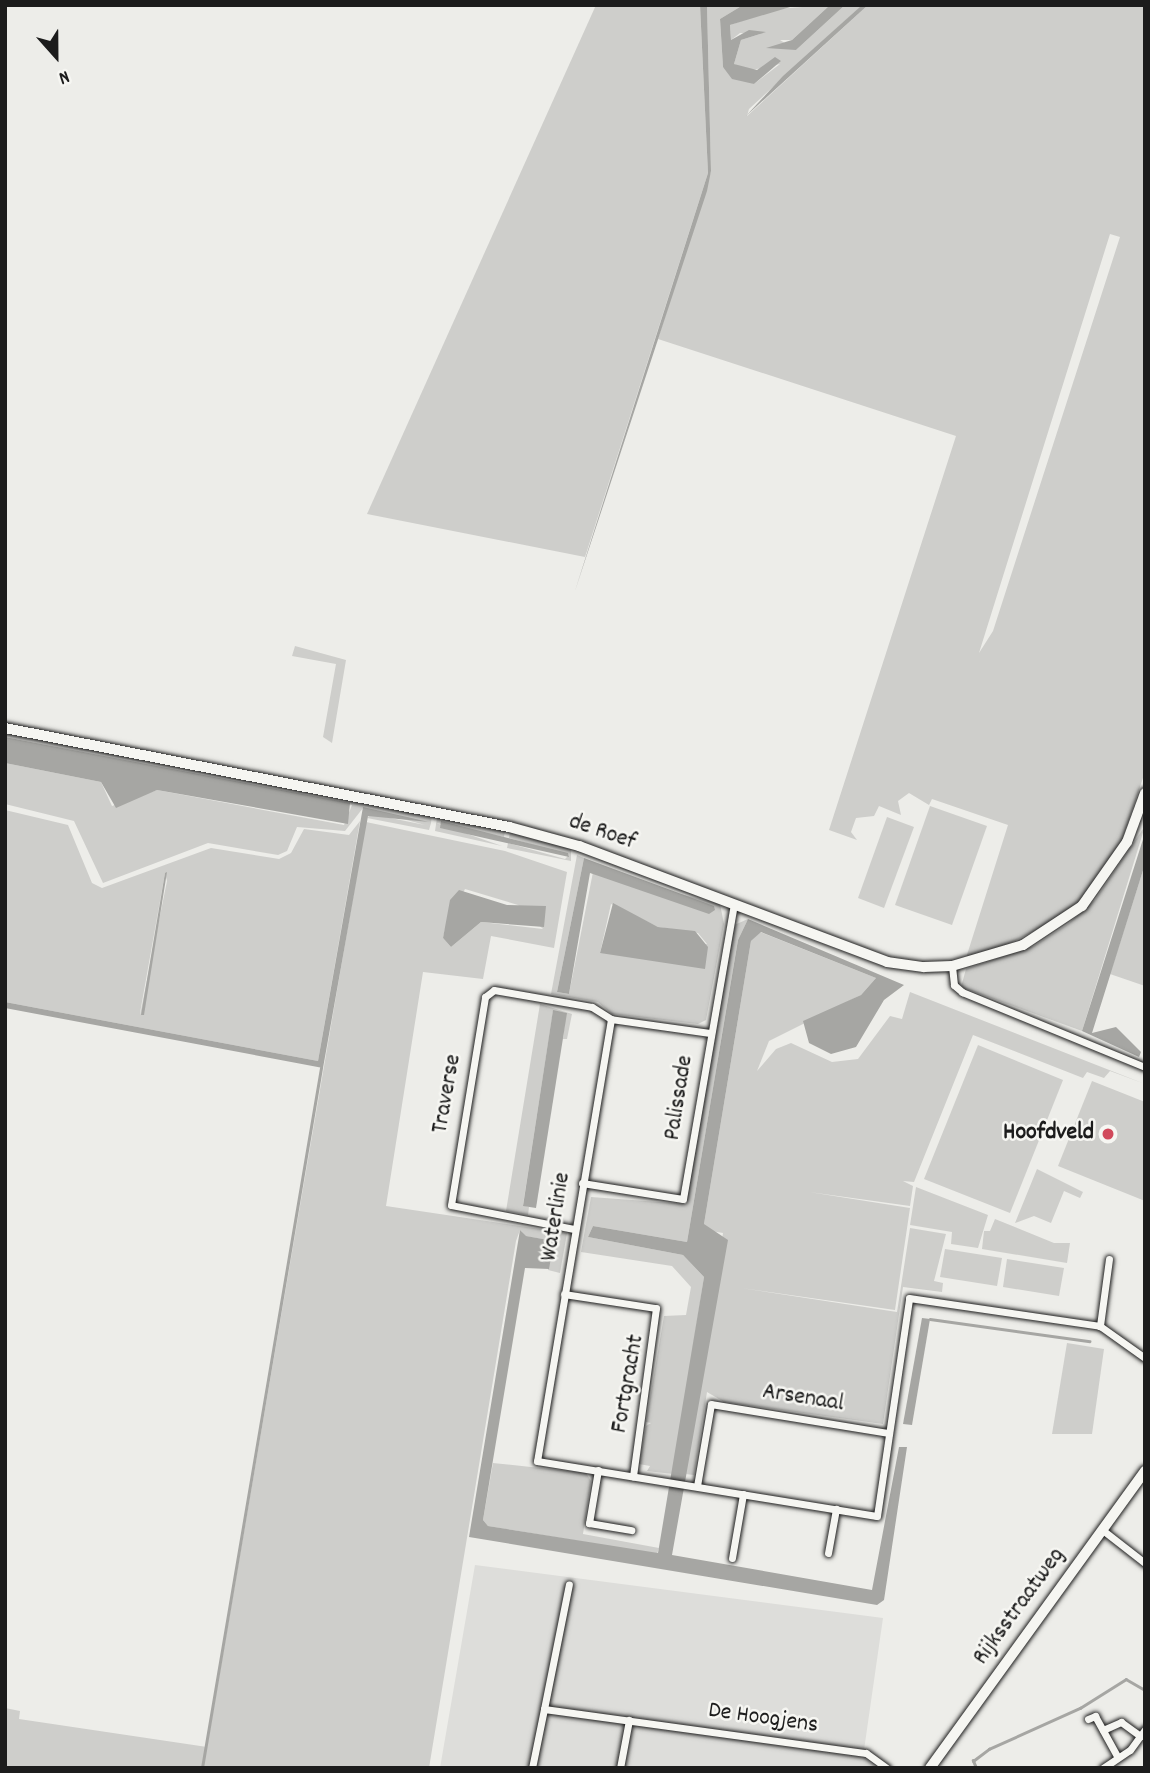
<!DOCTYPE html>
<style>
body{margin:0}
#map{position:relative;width:1150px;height:1773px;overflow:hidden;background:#edede9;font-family:Dekko,sans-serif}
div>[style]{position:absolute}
.built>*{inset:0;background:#ddddda}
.green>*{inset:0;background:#cececb}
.water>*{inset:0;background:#a6a6a3}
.stream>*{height:2.5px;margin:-1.25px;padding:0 1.25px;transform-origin:1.25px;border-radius:1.25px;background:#a6a6a3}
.roads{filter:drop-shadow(0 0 2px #1c1c1c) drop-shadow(0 0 2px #1c1c1c)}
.minor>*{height:7px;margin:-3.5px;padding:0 3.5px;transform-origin:3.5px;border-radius:3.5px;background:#f6f6f2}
.tertiary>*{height:10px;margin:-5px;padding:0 5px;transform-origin:5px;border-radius:5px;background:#f6f6f2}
.dots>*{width:19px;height:19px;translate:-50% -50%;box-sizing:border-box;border:4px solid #f6f6f2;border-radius:50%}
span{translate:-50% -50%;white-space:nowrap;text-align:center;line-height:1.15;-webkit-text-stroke:5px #f6f6f2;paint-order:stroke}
.street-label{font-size:24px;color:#1c1c1c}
.poi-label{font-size:24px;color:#1c1c1c;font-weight:700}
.right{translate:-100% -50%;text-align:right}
.frame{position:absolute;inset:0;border:7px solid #1c1c1c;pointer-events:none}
.north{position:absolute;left:21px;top:21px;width:70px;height:70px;-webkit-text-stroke:5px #f6f6f2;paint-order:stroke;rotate:159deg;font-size:19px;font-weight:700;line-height:28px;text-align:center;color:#1c1c1c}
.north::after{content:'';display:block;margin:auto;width:24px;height:32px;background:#1c1c1c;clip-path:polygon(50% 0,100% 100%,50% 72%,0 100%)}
</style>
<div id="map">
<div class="built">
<i style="clip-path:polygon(475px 1565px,883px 1618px,863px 1757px,877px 1768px,440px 1768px)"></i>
</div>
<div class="green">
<i style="clip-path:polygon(596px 5px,700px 5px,708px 173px,585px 557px,367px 514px)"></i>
<i style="clip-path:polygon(evenodd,707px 5px,743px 5px,720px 19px,723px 67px,754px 84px,780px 64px,747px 71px,734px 64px,741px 40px,760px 34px,740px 33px,731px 40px,730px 25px,775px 9px,830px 5px,792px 40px,780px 40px,796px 50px,845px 5px,862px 5px,749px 109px,747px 116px,868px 5px,1145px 5px,1145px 772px,1119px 849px,1085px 895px,1061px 917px,999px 949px,966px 958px,1008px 825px,932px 799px,929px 805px,909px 793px,898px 801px,901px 815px,879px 806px,874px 816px,856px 818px,851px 832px,857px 840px,829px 830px,956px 436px,658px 339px,711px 171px,707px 5px,1110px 234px,1120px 237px,993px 631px,979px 653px,1110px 234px)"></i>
<i style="clip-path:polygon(295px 646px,346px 660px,332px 743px,323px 737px,336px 664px,292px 656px)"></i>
<i style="clip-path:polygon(5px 732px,432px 815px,431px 823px,429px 830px,367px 818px,371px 814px,425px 825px,363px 808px,345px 831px,297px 827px,287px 851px,278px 855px,208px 843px,103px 883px,74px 821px,5px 804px,5px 763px,101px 782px,112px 806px,157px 790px,344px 825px,352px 805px,5px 737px)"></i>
<i style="clip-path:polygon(930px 806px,987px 826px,952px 925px,895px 905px)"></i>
<i style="clip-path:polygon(evenodd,5px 810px,68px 825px,92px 883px,102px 888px,211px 848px,279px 859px,291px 853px,304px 829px,349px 835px,360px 821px,318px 1061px,5px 1002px,5px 810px,165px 873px,167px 881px,140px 1015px,140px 1013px,165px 873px)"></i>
<i style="clip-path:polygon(887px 817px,914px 827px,884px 908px,858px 898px)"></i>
<i style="clip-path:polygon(437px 818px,505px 831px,504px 837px,436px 823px,502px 846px,435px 831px)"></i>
<i style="clip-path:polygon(evenodd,366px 822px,505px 851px,567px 872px,554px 948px,491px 936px,483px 979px,423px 972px,386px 1206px,567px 1233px,560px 1273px,548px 1270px,554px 1241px,525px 1236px,520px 1230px,516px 1241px,429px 1768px,5px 1768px,5px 1708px,20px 1711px,19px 1719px,207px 1747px,366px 822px,465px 889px,518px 905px,543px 929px,481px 922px,451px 947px,443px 938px,445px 929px,465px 889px)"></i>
<i style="clip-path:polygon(1145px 826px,1082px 1031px,961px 987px,966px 969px,1034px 946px,1068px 924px,1095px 900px)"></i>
<i style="clip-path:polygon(510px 832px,571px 849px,571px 861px,507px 848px,508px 843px,565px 859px,569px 855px,509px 838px)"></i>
<i style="clip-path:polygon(evenodd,577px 855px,584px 858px,557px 992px,569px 994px,593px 872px,720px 904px,724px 924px,706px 1020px,698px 1024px,612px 1014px,598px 1002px,551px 994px,577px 855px,611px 904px,658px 927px,698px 933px,707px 944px,600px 953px,611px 904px)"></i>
<i style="clip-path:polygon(1145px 864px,1145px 986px,1110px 974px)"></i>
<i style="clip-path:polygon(748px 919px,738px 940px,687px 1242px,593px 1226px,588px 1237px,683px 1255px,704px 1277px,673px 1474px,647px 1471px,650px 1466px,639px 1464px,646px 1426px,651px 1423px,646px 1422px,664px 1316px,686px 1315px,691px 1287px,672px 1266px,581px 1252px,591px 1197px,686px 1204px,732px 926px)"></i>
<i style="clip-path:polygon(760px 932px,876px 978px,861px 995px,769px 1041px,757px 1071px,776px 1049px,791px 1043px,832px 1062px,858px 1059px,890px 1016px,902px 1019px,910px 992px,1145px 1084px,1110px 1071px,1104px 1078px,1087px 1072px,1083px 1078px,973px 1035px,914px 1182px,903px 1181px,913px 1186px,910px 1206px,809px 1192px,910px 1208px,895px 1310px,741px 1288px,897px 1312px,910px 1228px,946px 1234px,934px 1281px,943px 1283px,942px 1292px,903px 1287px,883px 1424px,724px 1402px,707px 1392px,694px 1475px,685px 1474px,723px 1233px,705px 1230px,704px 1224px,751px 941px)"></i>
<i style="clip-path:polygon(540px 1004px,572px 1014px,567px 1039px,563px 1039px,566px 1013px,553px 1011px,523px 1205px,529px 1207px,528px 1215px,506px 1211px)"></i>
<i style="clip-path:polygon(978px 1045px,1063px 1080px,1010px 1213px,924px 1179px)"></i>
<i style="clip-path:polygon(1092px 1081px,1145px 1102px,1145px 1201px,1058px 1166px)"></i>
<i style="clip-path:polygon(1037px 1169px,1083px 1192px,1080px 1198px,1064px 1191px,1051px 1223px,1034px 1216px,1015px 1223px)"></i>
<i style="clip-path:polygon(916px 1187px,988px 1215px,978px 1248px,951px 1244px,952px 1232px,910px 1225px)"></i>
<i style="clip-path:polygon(995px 1219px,1054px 1243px,1070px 1243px,1067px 1263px,982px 1249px,984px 1231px,990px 1231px)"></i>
<i style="clip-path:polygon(945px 1249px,1002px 1258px,997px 1286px,940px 1277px)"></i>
<i style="clip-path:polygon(1007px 1259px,1064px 1268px,1059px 1296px,1003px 1287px)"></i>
<i style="clip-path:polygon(1067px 1343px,1104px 1349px,1092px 1434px,1052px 1434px)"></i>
<i style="clip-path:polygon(493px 1463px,586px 1473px,591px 1481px,583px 1534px,659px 1548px,657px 1554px,488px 1526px,483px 1520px)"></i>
</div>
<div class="water">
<i style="clip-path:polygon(700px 5px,707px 5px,711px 171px,707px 191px,574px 594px,708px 173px)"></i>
<i style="clip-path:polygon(797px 5px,730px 25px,731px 40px,749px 30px,766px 32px,741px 40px,734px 64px,757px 70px,775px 57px,781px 61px,754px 84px,732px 79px,723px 67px,720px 19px,743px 5px)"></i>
<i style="clip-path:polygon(830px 5px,845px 5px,796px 50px,766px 48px,792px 40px)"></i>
<i style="clip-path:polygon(862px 5px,868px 5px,746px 116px,783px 76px)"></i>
<i style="clip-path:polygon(5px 737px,350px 803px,348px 824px,157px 790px,116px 808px,101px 782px,5px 763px)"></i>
<i style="clip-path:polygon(363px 807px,429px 822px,368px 816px,323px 1068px,5px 1008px,5px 1002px,318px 1061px)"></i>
<i style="clip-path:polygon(441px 821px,568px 853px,569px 857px,440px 828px)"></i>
<i style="clip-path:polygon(1145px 833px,1145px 864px,1092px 1033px,1116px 1027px,1141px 1052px,1139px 1057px,1082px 1031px)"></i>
<i style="clip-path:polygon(584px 858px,714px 906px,715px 910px,709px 914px,590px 873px,569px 994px,557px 992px)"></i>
<i style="clip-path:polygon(167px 872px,144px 1015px,141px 1015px,165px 873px)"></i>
<i style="clip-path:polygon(459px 890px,507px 905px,546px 906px,544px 927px,481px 922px,451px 947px,443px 938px,450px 900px)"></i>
<i style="clip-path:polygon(613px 903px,658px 927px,695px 931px,708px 947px,705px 969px,600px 953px)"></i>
<i style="clip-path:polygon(748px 919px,904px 985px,884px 1000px,856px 1047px,831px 1054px,809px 1043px,803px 1021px,861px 995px,876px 978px,761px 932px,751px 941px,704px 1224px,728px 1240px,672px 1555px,872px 1590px,899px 1447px,907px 1447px,884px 1600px,877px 1605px,469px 1537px,520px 1230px,526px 1236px,554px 1241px,549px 1269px,525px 1268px,483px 1520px,488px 1526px,658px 1553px,704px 1277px,683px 1255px,588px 1237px,593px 1226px,687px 1242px,738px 940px)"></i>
<i style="clip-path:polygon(553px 1010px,567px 1013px,536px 1208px,523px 1206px)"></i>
<i style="clip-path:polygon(922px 1318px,930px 1319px,912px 1425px,903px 1424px)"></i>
</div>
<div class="stream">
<i style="left:930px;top:1319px;width:161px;rotate:7.9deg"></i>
<i style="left:202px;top:1768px;width:710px;rotate:-80.35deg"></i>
<i style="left:976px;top:1768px;width:8px;rotate:-113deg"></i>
<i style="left:973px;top:1761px;width:20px;rotate:-37deg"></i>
<i style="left:989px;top:1749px;width:100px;rotate:-24.3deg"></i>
<i style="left:1080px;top:1708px;width:54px;rotate:-32.2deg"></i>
<i style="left:1126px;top:1679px;width:22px;rotate:30deg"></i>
</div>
<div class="roads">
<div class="minor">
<i style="left:952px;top:966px;width:19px;rotate:84deg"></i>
<i style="left:954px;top:985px;width:11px;rotate:41deg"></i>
<i style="left:962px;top:992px;width:198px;rotate:22.3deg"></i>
<i style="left:710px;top:1033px;width:100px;rotate:-172deg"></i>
<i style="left:611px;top:1019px;width:448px;rotate:99.5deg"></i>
<i style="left:537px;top:1461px;width:344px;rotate:9.2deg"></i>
<i style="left:877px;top:1516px;width:220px;rotate:-81.6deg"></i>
<i style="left:909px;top:1298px;width:193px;rotate:8.3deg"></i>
<i style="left:582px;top:1183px;width:102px;rotate:9deg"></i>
<i style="left:683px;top:1199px;width:300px;rotate:-80.2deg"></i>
<i style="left:574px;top:1229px;width:125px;rotate:-169deg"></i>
<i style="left:451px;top:1205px;width:211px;rotate:-80.7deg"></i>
<i style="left:485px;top:997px;width:11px;rotate:-38deg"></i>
<i style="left:494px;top:990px;width:99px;rotate:9.8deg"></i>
<i style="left:592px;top:1007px;width:22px;rotate:32deg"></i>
<i style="left:1109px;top:1259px;width:68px;rotate:97.7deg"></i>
<i style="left:1100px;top:1326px;width:55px;rotate:35.4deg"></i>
<i style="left:564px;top:1294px;width:93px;rotate:8.7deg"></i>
<i style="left:656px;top:1308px;width:170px;rotate:97.8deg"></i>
<i style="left:598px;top:1470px;width:54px;rotate:99.6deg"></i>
<i style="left:589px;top:1523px;width:43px;rotate:9.5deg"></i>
<i style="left:697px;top:1486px;width:83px;rotate:-80.3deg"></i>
<i style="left:711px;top:1404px;width:180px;rotate:9.3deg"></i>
<i style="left:1105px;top:1532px;width:51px;rotate:37.8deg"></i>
<i style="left:828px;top:1553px;width:45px;rotate:-79.7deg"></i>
<i style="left:732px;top:1558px;width:65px;rotate:-80.2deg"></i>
<i style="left:544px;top:1709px;width:127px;rotate:-78.7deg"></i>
<i style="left:1088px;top:1719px;width:8px;rotate:-23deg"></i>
<i style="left:1095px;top:1716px;width:46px;rotate:61.2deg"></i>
<i style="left:1103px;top:1730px;width:20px;rotate:-24deg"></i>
<i style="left:1121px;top:1722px;width:24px;rotate:36deg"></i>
<i style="left:532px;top:1768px;width:60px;rotate:-78.5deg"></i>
<i style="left:544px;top:1709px;width:325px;rotate:7.8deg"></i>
<i style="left:866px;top:1753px;width:26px;rotate:36deg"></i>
<i style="left:620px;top:1768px;width:49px;rotate:-79.4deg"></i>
<i style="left:1103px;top:1768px;width:32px;rotate:-34deg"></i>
<i style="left:1130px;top:1750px;width:26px;rotate:-54deg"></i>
</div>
<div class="tertiary">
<i style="left:5px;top:728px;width:514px;rotate:11.11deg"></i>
<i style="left:509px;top:827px;width:73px;rotate:15.2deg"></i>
<i style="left:579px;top:846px;width:329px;rotate:20.6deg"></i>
<i style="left:887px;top:962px;width:37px;rotate:8deg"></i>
<i style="left:924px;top:967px;width:28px;rotate:-2deg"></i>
<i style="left:952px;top:966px;width:74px;rotate:-16.5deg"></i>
<i style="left:1023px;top:945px;width:71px;rotate:-33.5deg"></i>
<i style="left:1082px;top:906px;width:78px;rotate:-54.9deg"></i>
<i style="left:1127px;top:842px;width:52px;rotate:-69.8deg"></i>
<i style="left:930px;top:1768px;width:367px;rotate:-54.1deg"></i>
</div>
</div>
<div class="dots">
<i style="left:1108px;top:1134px;background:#d1495b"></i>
</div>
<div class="street-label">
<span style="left:602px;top:833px;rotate:19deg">de Roef</span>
<span style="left:448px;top:1094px;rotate:-80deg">Traverse</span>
<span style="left:680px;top:1098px;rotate:-81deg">Palissade</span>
<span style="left:557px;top:1217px;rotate:-81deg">Waterlinie</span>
<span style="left:629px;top:1384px;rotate:-80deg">Fortgracht</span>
<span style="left:803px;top:1399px;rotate:9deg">Arsenaal</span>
<span style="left:1020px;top:1607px;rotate:-54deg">Rijksstraatweg</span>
<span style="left:763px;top:1719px;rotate:8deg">De Hoogjens</span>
</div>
<div class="poi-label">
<span class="right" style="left:1094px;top:1134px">Hoofdveld</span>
</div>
<div class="frame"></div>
<div class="north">N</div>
</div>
